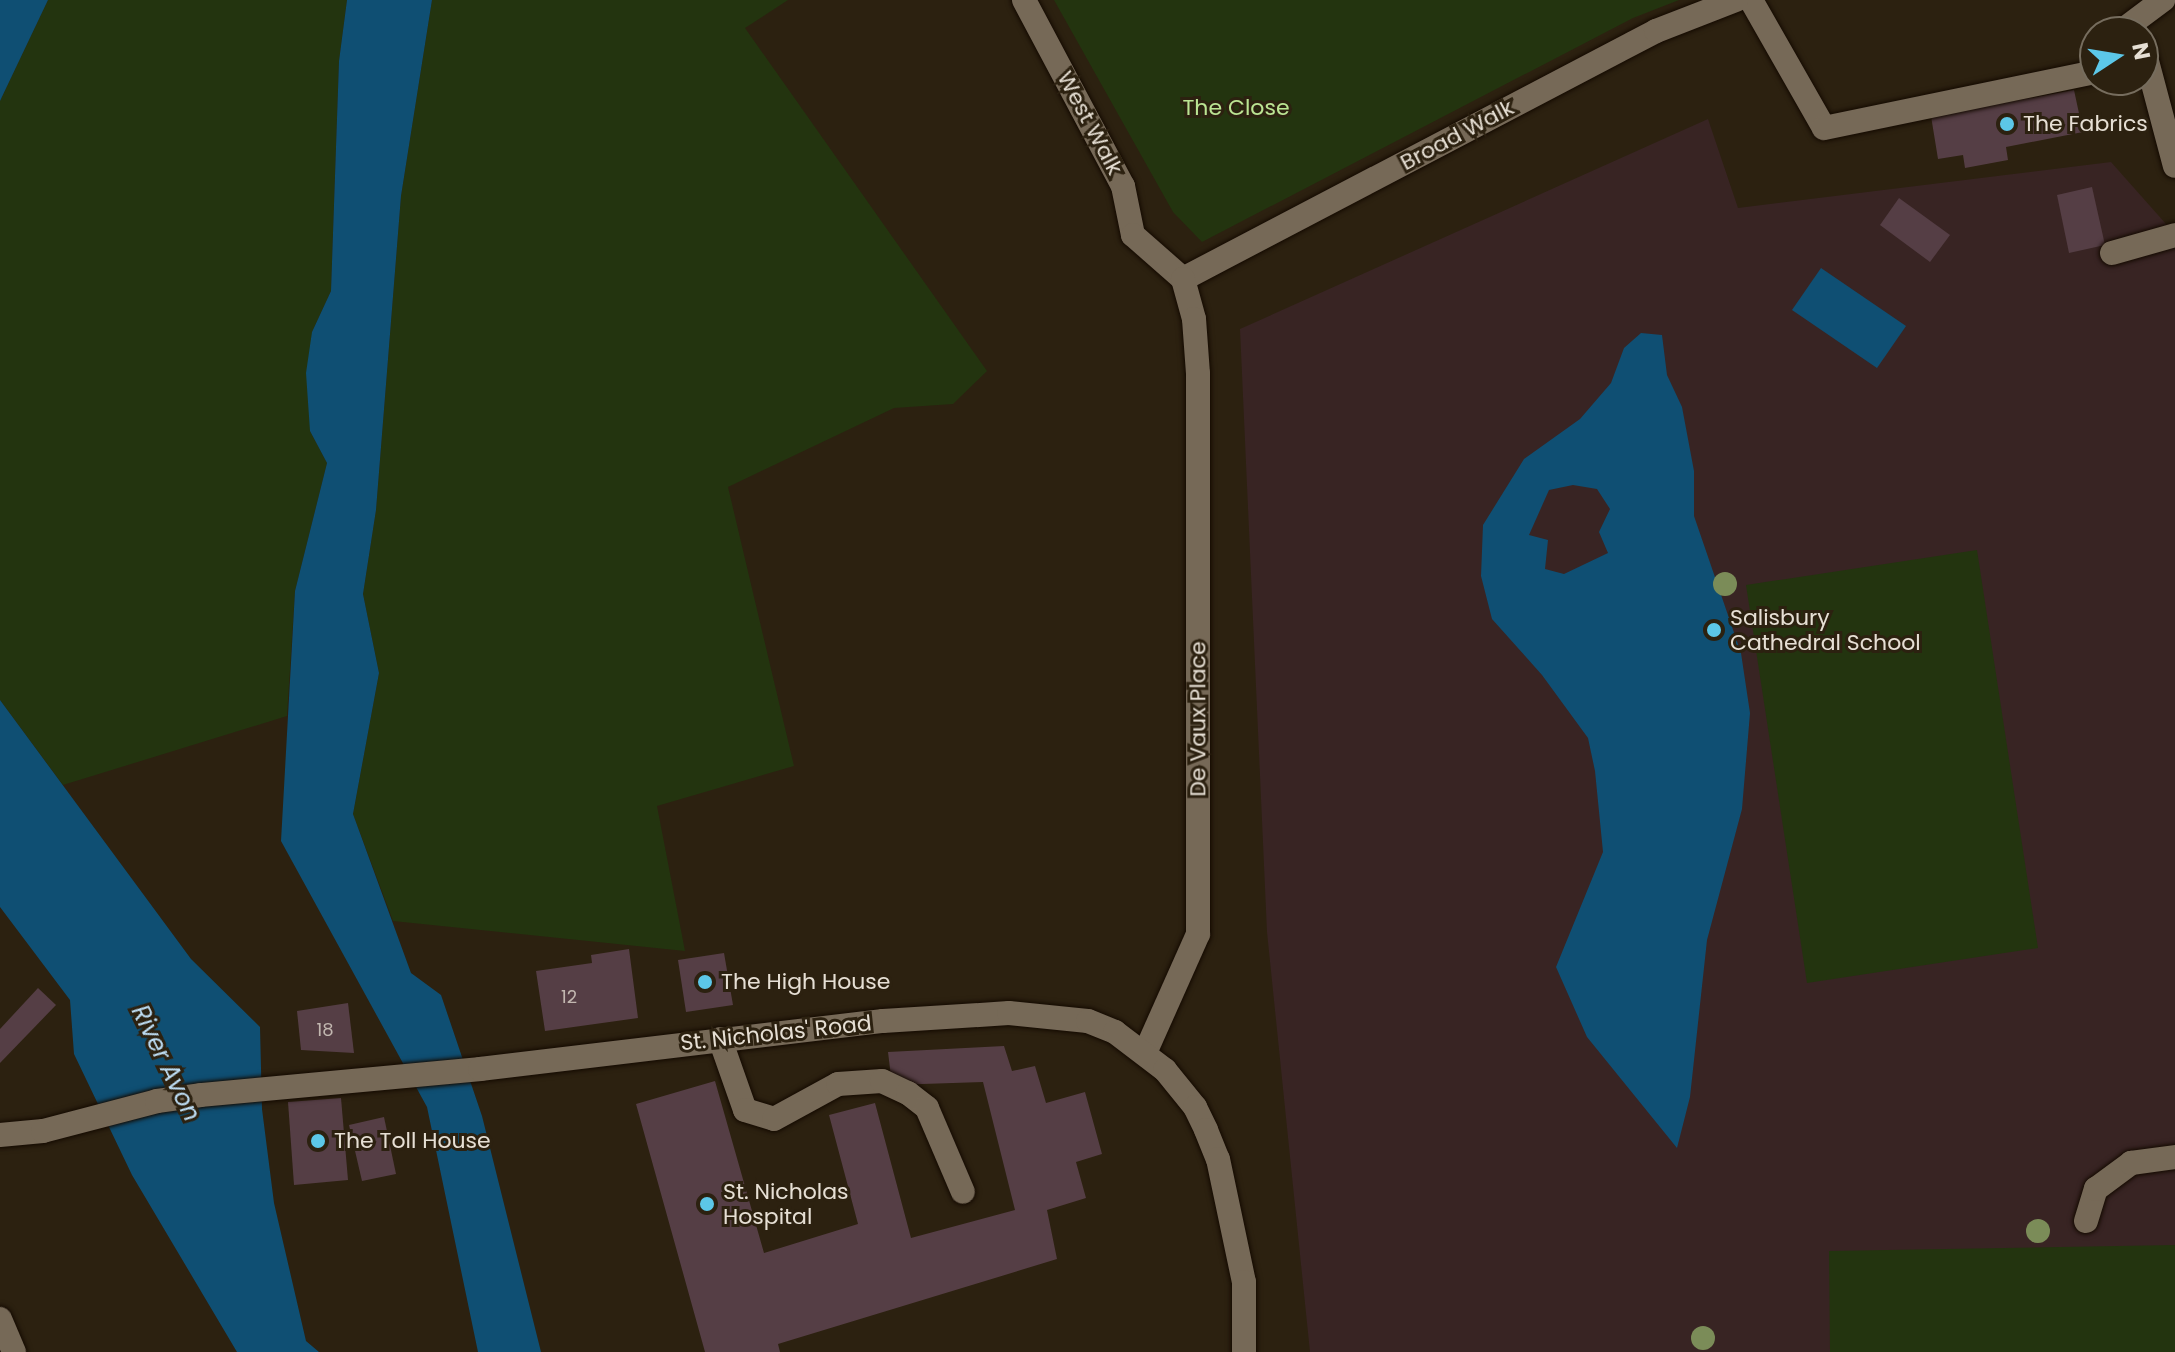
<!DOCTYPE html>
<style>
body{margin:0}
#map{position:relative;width:2175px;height:1352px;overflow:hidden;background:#2c2110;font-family:Poppins,sans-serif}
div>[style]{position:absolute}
.education>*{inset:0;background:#382423}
.green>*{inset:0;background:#23340f}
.water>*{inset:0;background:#0f4f73}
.building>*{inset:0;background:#553e45}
.roads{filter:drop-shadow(0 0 2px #140a00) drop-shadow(0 0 2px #140a00)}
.lane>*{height:24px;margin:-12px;padding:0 12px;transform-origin:12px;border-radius:12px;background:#766957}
.street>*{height:24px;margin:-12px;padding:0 12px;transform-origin:12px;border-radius:12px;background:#766957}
.trees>*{width:24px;height:24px;margin:-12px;border-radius:50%;background:#7b8c58}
.dots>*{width:22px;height:22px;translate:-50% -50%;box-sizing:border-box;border:4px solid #2c2110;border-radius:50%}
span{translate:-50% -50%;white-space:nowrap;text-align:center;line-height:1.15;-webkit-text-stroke:6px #2c2110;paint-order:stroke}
.number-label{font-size:18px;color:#c2b7b0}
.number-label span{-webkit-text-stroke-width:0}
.park-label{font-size:22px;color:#bbe493}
.street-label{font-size:22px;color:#e6dfd4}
.poi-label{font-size:22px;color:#e6dfd4}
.left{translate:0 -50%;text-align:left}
.water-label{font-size:24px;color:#bedef5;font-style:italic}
.north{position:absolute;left:2079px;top:16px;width:80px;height:80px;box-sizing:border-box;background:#2c2110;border:2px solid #766d5e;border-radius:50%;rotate:78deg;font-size:22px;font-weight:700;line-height:32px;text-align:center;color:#e6dfd4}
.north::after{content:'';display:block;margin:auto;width:28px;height:36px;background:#5cc7e8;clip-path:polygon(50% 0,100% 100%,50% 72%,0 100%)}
</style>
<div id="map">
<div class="education">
<i style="clip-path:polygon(1708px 119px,1738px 208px,2111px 162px,2166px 224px,2175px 225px,2175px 1352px,1310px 1352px,1267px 932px,1240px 329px)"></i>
</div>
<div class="green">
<i style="clip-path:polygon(48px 0,347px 0,339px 61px,331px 291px,312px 332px,310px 431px,327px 463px,295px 591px,287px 716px,63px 785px,0 700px,0 101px)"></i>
<i style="clip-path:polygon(432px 0,788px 0,745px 28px,987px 371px,953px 404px,894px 408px,728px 487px,794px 766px,657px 806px,685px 951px,393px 921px,353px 814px,379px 673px,363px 594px,376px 510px,401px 196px)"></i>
<i style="clip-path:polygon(1054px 0,1679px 0,1633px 18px,1202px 242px,1173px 212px)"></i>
<i style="clip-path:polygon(1977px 550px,2038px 948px,1807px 983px,1746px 585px)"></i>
<i style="clip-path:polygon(2175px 1245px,2175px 1352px,1830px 1352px,1829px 1251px)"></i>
</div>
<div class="water">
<i style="clip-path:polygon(0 0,48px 0,0 101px)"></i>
<i style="clip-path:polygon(347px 0,432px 0,401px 196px,376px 510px,363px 594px,379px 673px,353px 814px,411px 973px,441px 995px,482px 1116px,541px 1352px,478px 1352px,427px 1107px,281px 841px,295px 591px,327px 463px,310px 431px,306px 373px,312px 332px,331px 291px,339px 61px)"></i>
<i style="clip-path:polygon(1821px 268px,1906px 326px,1877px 368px,1792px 310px)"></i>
<i style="clip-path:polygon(evenodd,1641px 333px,1662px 335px,1667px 375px,1682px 407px,1694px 471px,1694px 516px,1741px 653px,1750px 713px,1742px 809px,1707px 940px,1690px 1097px,1677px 1148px,1587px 1037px,1556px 967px,1603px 852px,1595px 771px,1588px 738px,1542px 675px,1492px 619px,1481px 576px,1483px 525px,1524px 459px,1580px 419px,1611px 383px,1624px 348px,1641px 333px,1573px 485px,1597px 489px,1610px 509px,1599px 532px,1608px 553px,1564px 574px,1545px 569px,1548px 540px,1529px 535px,1549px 490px,1573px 485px)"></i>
<i style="clip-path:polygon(0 700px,191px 959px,260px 1027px,262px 1109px,274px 1203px,306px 1341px,319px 1352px,237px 1352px,132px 1175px,74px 1054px,70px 1000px,0 907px)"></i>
</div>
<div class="building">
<i style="clip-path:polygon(2074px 90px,2083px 132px,2006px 147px,2008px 160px,1965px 168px,1963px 155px,1938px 159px,1931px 116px)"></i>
<i style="clip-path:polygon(2092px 187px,2105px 245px,2069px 253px,2057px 195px)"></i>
<i style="clip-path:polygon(1899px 198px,1950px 235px,1930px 262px,1880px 225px)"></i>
<i style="clip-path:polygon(629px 949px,638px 1018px,545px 1031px,536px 971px,592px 963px,591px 955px)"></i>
<i style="clip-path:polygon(724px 953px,733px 1005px,686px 1012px,678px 960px)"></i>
<i style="clip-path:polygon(38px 988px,56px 1005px,0 1063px,0 1029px)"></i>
<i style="clip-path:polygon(348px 1003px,354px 1053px,301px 1050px,297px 1011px)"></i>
<i style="clip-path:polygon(1004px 1046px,1012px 1071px,1035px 1066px,1046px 1103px,1085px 1092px,1102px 1154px,1076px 1162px,1086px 1198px,1047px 1210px,1057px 1259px,778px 1344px,780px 1352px,705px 1352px,636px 1104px,715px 1081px,764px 1253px,858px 1224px,829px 1115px,875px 1103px,911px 1238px,1015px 1210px,983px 1082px,892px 1085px,888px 1052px)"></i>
<i style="clip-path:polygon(341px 1098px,348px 1180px,294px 1185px,288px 1102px)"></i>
<i style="clip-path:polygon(384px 1117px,396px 1174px,362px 1181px,349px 1125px)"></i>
</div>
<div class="roads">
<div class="lane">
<i style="left:1024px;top:0;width:211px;rotate:62deg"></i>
<i style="left:1123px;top:186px;width:50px;rotate:78.5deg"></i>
<i style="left:1133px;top:235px;width:67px;rotate:41.3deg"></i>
<i style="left:1751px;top:0;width:147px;rotate:60.3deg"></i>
<i style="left:1824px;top:128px;width:277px;rotate:-11.7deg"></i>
<i style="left:2120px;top:32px;width:54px;rotate:-36.7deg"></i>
<i style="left:2143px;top:46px;width:124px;rotate:75.1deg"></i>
<i style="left:2112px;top:253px;width:66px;rotate:-15.9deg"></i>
<i style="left:1183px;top:279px;width:534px;rotate:-27.67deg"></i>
<i style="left:1656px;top:31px;width:86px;rotate:-21.2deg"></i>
<i style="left:1183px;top:279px;width:41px;rotate:74.6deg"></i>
<i style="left:1194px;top:319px;width:55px;rotate:85.8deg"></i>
<i style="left:720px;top:1039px;width:75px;rotate:70.6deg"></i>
<i style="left:745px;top:1110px;width:30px;rotate:17deg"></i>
<i style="left:774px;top:1119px;width:73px;rotate:-28.7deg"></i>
<i style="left:838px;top:1084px;width:44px;rotate:-3.9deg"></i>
<i style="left:882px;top:1081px;width:29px;rotate:25deg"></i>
<i style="left:908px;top:1093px;width:24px;rotate:38deg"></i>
<i style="left:927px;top:1108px;width:91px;rotate:66.8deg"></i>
<i style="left:2086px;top:1221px;width:34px;rotate:-73deg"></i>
<i style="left:2096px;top:1189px;width:44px;rotate:-36.6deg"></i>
<i style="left:2131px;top:1163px;width:44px;rotate:-7.8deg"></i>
<i style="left:0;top:1319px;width:36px;rotate:67deg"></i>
</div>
<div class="street">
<i style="left:1145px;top:1053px;width:130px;rotate:-66deg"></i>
<i style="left:1198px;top:934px;width:560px;rotate:-90deg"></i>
<i style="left:0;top:1135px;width:43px;rotate:-5.3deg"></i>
<i style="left:43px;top:1131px;width:118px;rotate:-14.7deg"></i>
<i style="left:157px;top:1101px;width:44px;rotate:-7.8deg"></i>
<i style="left:201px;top:1095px;width:280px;rotate:-5.3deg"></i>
<i style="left:480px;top:1069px;width:406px;rotate:-6.8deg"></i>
<i style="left:883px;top:1021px;width:126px;rotate:-3.6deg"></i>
<i style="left:1009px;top:1013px;width:79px;rotate:5.8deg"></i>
<i style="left:1088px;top:1021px;width:29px;rotate:22deg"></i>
<i style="left:1115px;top:1032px;width:63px;rotate:37.2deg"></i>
<i style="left:1165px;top:1070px;width:48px;rotate:51deg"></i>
<i style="left:1195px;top:1107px;width:25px;rotate:64deg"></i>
<i style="left:1206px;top:1130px;width:31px;rotate:68deg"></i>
<i style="left:1218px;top:1159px;width:126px;rotate:78.1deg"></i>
<i style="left:1244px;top:1282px;width:70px;rotate:90deg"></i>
</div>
</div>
<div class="trees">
<i style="left:1725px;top:584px"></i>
<i style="left:2038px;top:1231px"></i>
<i style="left:1703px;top:1338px"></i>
</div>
<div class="dots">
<i style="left:2007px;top:124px;background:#5cc7e8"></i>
<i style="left:1714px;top:630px;background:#5cc7e8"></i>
<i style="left:705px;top:982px;background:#5cc7e8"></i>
<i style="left:318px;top:1141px;background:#5cc7e8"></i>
<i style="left:707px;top:1204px;background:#5cc7e8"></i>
</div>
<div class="number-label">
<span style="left:569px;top:997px">12</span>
<span style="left:325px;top:1030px">18</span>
</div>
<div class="park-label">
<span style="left:1236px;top:108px">The Close</span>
</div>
<div class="street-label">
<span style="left:1090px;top:123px;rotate:62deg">West Walk</span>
<span style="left:1457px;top:135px;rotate:-28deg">Broad Walk</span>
<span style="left:1198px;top:719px;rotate:-90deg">De Vaux Place</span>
<span style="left:776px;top:1033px;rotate:-6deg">St. Nicholas' Road</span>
</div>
<div class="poi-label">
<span class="left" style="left:2023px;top:124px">The Fabrics</span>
<span class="left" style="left:1730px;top:630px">Salisbury<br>Cathedral School</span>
<span class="left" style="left:721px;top:982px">The High House</span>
<span class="left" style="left:334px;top:1141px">The Toll House</span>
<span class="left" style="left:723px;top:1204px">St. Nicholas<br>Hospital</span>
</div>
<div class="water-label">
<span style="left:166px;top:1063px;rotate:64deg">River Avon</span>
</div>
<div class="north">N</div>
</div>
